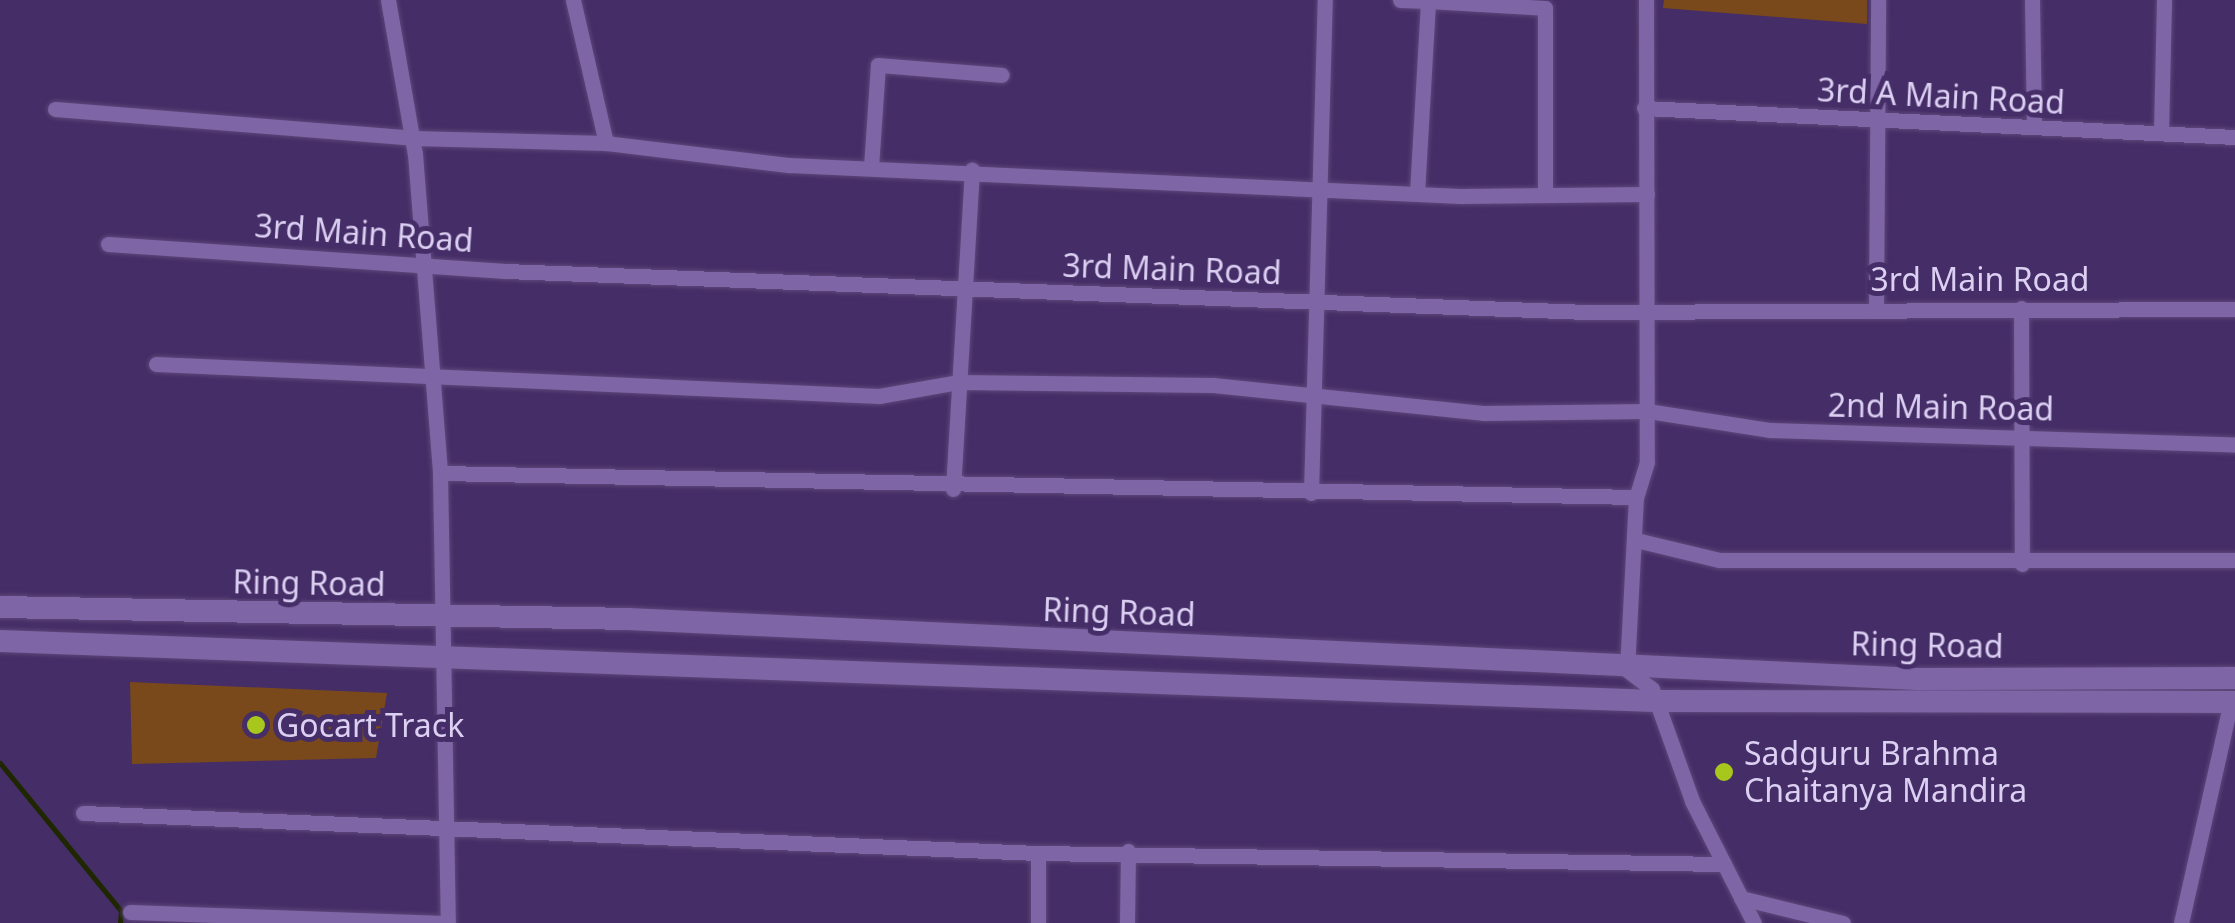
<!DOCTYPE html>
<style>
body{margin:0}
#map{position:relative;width:2235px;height:923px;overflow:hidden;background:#452d67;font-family:"Noto Sans",sans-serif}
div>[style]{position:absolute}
.green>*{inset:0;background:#79491b}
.stream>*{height:5px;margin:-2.5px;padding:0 2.5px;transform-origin:2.5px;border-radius:2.5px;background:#1f2700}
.roads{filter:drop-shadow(0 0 2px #5d4779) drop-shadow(0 0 2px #5d4779)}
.street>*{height:15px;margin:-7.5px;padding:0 7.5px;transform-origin:7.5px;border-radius:7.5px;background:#7e66a6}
.secondary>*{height:22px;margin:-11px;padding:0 11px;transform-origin:11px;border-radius:11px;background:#7e66a6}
.dots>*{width:28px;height:28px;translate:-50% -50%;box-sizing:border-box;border:5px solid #452d67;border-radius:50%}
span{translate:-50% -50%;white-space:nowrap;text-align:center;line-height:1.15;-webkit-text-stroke:10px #452d67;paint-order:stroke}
.street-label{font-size:32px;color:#dbcff2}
.poi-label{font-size:32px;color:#dbcff2}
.left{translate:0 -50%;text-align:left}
</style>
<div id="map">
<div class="green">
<i style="clip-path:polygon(1664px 0,1867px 0,1867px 24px,1663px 8px)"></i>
<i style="clip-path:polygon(130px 682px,387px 693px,376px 758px,132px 764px)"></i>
</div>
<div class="stream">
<i style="left:0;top:763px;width:191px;rotate:50.7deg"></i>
<i style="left:121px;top:911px;width:12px;rotate:95deg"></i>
</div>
<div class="roads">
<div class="street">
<i style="left:388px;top:0;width:156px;rotate:80.1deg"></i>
<i style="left:415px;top:154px;width:320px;rotate:85.5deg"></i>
<i style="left:440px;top:473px;width:450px;rotate:89deg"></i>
<i style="left:573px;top:0;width:147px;rotate:77deg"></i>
<i style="left:1400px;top:0;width:28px;rotate:2deg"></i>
<i style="left:1646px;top:0;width:462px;rotate:89.9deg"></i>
<i style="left:1647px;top:462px;width:37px;rotate:107deg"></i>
<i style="left:1636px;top:497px;width:173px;rotate:93deg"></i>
<i style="left:1627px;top:670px;width:31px;rotate:37deg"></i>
<i style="left:1652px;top:689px;width:119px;rotate:70.3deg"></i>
<i style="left:1692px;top:801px;width:137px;rotate:63.1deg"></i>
<i style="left:2032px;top:0;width:127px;rotate:89.1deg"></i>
<i style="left:1644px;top:108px;width:592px;rotate:2.81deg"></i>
<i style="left:55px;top:109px;width:359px;rotate:4.6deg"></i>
<i style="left:413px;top:138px;width:193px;rotate:1.5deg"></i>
<i style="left:606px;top:143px;width:184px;rotate:6.9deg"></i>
<i style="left:789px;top:165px;width:672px;rotate:2.65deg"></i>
<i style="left:1460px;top:196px;width:187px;rotate:-0.6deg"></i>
<i style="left:2161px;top:133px;width:133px;rotate:-88.7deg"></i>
<i style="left:871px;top:167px;width:102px;rotate:-86.1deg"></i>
<i style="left:878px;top:65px;width:124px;rotate:4.6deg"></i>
<i style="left:1417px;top:193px;width:192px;rotate:-86.7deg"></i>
<i style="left:1428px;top:1px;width:117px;rotate:3.4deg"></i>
<i style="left:1545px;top:8px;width:187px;rotate:90deg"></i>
<i style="left:108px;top:244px;width:398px;rotate:3.9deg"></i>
<i style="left:505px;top:271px;width:1085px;rotate:2.17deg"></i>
<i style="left:1589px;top:312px;width:646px;rotate:-0.27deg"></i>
<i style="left:1876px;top:307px;width:307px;rotate:-89.6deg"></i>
<i style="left:2021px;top:308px;width:256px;rotate:89.8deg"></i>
<i style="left:156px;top:364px;width:724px;rotate:2.53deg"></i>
<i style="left:879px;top:396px;width:80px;rotate:-10deg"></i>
<i style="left:958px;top:382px;width:255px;rotate:0.7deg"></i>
<i style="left:1213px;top:385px;width:271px;rotate:5.9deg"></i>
<i style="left:1483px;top:413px;width:165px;rotate:-0.7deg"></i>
<i style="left:1648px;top:411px;width:123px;rotate:8.9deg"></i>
<i style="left:1770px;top:430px;width:465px;rotate:1.8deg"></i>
<i style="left:440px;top:473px;width:1196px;rotate:1.15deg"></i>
<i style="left:953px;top:489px;width:320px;rotate:-86.6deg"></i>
<i style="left:1311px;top:493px;width:493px;rotate:-88.4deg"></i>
<i style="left:1636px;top:540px;width:85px;rotate:13.5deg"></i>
<i style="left:1719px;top:560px;width:516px"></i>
<i style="left:83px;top:813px;width:956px;rotate:2.4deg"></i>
<i style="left:1038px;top:853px;width:686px;rotate:0.92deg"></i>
<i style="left:1741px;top:898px;width:105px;rotate:13.8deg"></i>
<i style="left:130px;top:912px;width:314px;rotate:2deg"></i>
<i style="left:1038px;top:923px;width:70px;rotate:-90deg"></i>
<i style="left:1127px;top:923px;width:72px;rotate:-89.2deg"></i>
<i style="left:2181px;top:923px;width:227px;rotate:-77.3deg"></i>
</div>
<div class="secondary">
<i style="left:0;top:607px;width:628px;rotate:1.09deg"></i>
<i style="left:628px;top:619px;width:1291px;rotate:2.66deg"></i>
<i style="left:1918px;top:679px;width:317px;rotate:-0.2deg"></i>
<i style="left:0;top:641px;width:1656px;rotate:2.08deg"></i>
<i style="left:1655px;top:701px;width:580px;rotate:0.1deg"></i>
</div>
</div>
<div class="dots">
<i style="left:256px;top:725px;background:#a8c71c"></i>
<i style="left:1724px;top:772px;background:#a8c71c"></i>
</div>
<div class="street-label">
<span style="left:1941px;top:96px;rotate:3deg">3rd A Main Road</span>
<span style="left:364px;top:233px;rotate:4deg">3rd Main Road</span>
<span style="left:1172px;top:269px;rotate:2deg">3rd Main Road</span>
<span style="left:1980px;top:279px">3rd Main Road</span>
<span style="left:1941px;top:407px;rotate:1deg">2nd Main Road</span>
<span style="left:309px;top:583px;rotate:1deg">Ring Road</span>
<span style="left:1119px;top:612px;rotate:2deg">Ring Road</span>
<span style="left:1927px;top:645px;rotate:1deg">Ring Road</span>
</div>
<div class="poi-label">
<span class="left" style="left:276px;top:725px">Gocart Track</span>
<span class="left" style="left:1744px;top:772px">Sadguru Brahma<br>Chaitanya Mandira</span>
</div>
</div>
